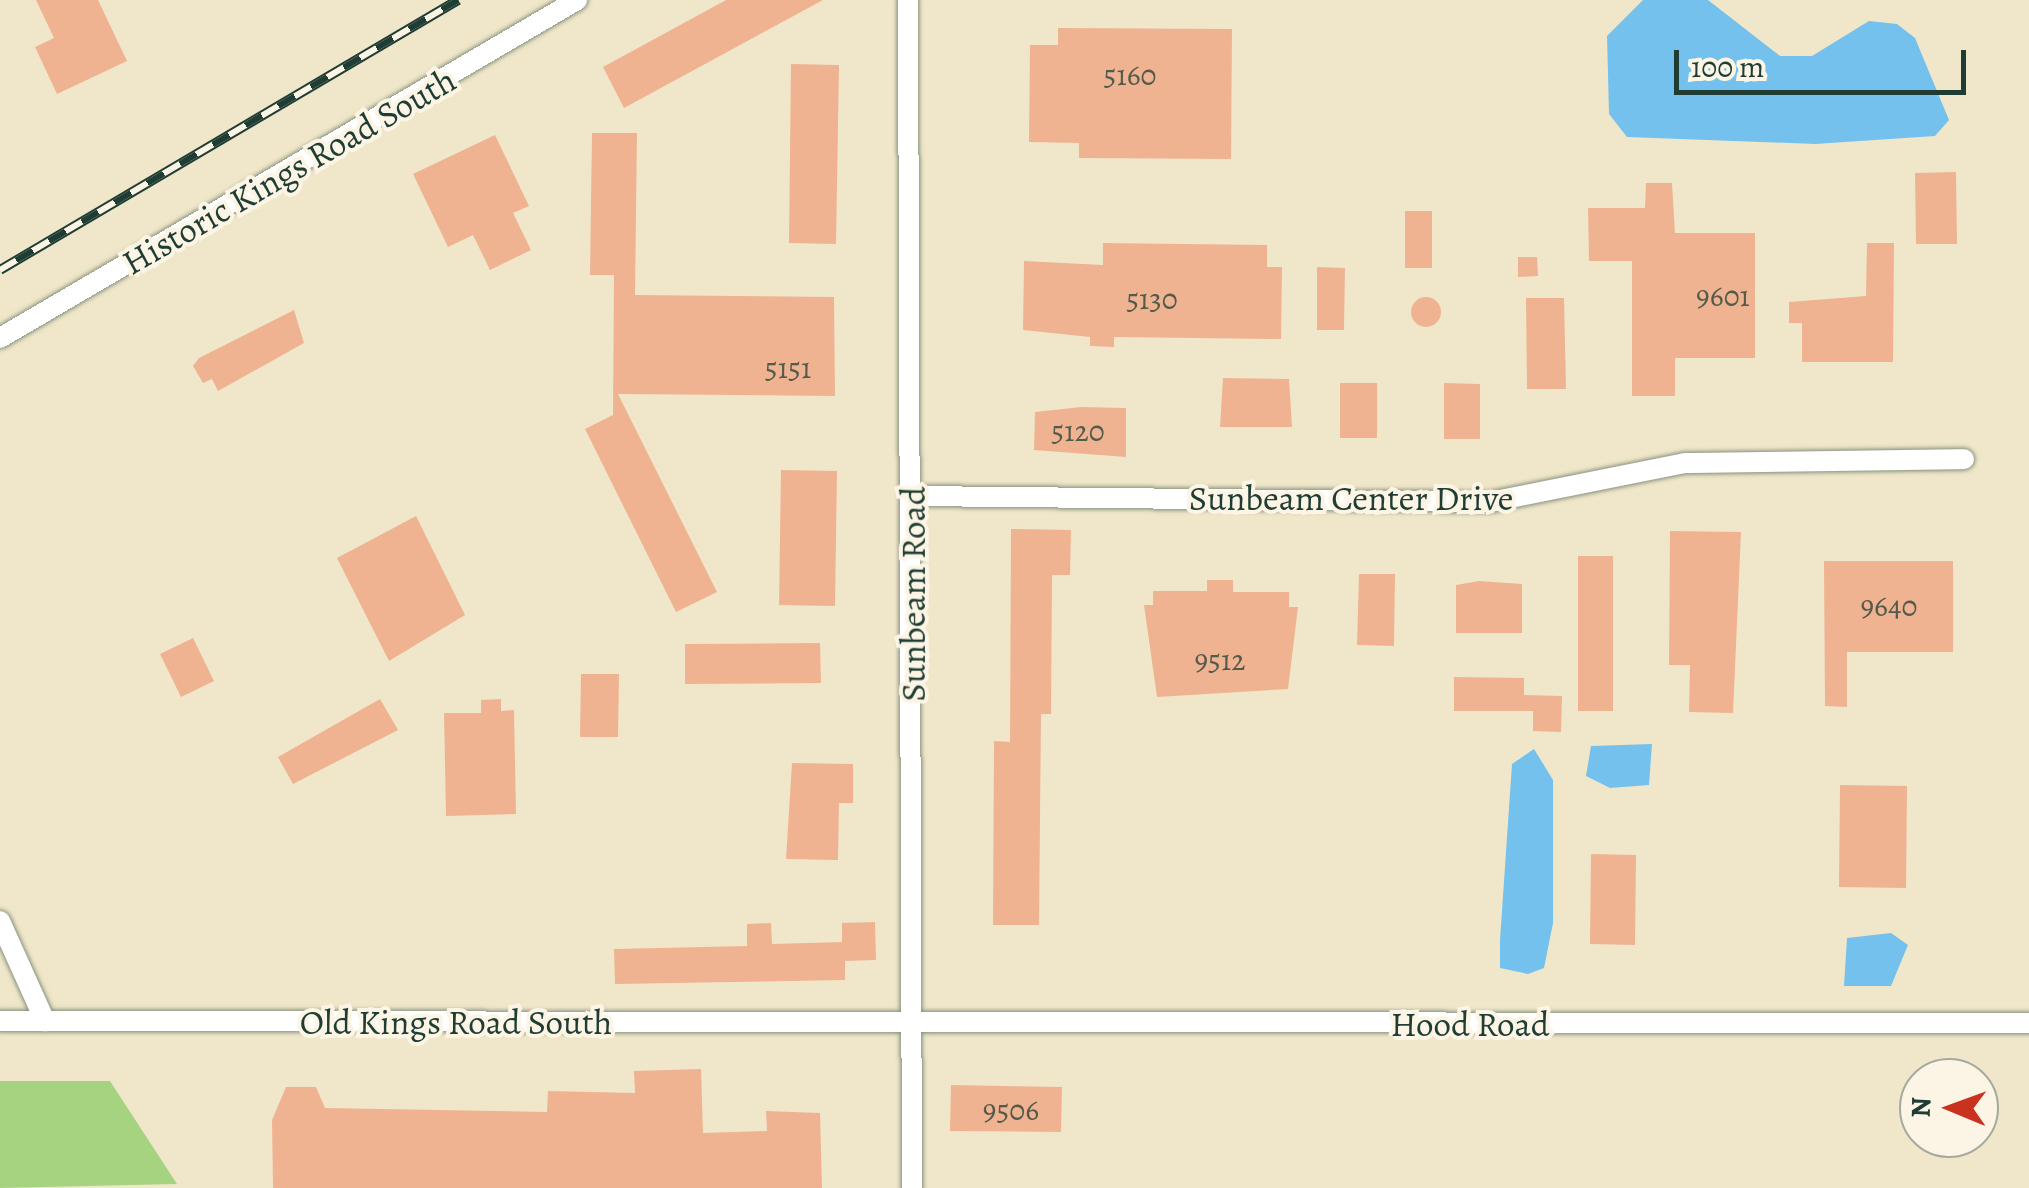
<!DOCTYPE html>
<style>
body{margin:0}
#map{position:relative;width:2029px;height:1188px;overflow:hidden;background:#f0e7ca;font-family:Alegreya,serif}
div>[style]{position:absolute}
.green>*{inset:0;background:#a6d380}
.water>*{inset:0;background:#74c1ee}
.building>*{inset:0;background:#efb391}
.round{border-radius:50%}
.roads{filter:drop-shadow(0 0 2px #88927f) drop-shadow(0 0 2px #88927f)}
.minor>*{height:20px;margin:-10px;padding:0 10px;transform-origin:10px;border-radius:10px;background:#fff}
.rail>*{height:10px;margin-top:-5px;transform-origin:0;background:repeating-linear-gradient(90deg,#fcf5e5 0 19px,#1f3d34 0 38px);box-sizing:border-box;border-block:2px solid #1f3d34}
span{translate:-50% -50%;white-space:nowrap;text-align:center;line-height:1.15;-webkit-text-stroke:8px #fcf5e5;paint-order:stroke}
.number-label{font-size:30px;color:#535a4b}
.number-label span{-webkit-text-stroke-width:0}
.street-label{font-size:35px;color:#1f3d34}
.north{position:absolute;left:1899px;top:1058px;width:100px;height:100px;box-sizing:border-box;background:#fcf5e5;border:2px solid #a4ab9e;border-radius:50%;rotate:271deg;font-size:28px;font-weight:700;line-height:40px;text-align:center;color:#1f3d34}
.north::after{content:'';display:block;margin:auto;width:35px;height:45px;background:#c8321e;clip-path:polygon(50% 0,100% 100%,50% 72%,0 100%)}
.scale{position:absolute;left:1674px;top:50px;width:292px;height:45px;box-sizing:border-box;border:5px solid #1f3d34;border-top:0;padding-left:12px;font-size:30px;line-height:35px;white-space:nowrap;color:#1f3d34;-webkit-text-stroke:8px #fcf5e5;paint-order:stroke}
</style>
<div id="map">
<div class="green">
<i style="clip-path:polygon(0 1081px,110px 1081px,177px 1184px,0 1188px)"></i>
</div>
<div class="water">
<i style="clip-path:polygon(1643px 0,1708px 0,1780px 56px,1812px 56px,1869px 21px,1897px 24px,1915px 38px,1949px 120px,1935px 136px,1815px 144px,1627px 137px,1609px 114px,1607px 36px)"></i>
<i style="clip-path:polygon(1652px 744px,1649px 785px,1610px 788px,1586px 776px,1591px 746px)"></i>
<i style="clip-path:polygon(1534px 749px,1553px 780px,1553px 923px,1544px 968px,1528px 974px,1500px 968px,1500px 940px,1512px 764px)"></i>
<i style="clip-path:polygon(1891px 933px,1908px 945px,1891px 986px,1844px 986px,1847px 938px)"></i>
</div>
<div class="building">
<i style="clip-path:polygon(36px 0,98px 0,127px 61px,57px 94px,35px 47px,54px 38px)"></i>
<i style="clip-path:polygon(726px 0,823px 0,624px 108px,603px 67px)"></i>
<i style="clip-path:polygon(1058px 28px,1232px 29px,1231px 159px,1079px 158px,1079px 143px,1029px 142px,1030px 45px,1058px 45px)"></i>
<i style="clip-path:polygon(791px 64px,839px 65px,836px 244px,789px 243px)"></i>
<i style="clip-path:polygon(592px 133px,637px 133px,635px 295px,834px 297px,835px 396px,618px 394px,717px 592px,676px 612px,585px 429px,613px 415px,614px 275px,590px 275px)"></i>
<i style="clip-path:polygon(495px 135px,529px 206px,513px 213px,531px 250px,490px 270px,473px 235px,448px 247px,413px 174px)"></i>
<i style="clip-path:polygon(1956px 172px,1957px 244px,1916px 244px,1915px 173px)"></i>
<i style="clip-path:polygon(1646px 183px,1672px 183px,1675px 233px,1755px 233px,1755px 358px,1675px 358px,1675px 396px,1632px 396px,1632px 261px,1589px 261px,1588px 208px,1645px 208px)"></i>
<i style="clip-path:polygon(1405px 211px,1432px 211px,1432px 268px,1405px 268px)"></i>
<i style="clip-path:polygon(1103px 243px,1267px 245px,1267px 267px,1282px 267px,1281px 339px,1114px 337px,1114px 347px,1090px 346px,1090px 337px,1023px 330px,1024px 261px,1103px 265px)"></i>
<i style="clip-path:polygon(1867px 243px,1894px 243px,1893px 362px,1802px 362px,1802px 323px,1789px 323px,1789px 302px,1866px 296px)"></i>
<i style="clip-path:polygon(1518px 257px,1537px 257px,1538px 276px,1518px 277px)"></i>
<i style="clip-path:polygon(1317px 267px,1345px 268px,1344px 330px,1317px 330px)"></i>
<i class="round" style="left:1411px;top:297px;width:30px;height:30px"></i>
<i style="clip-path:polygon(1526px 298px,1564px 298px,1566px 389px,1527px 389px)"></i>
<i style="clip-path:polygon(294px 310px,304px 343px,218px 391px,212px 379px,203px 383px,193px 366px,199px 358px)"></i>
<i style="clip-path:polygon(1223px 378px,1289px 379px,1292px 427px,1220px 427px)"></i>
<i style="clip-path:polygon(1340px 383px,1377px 383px,1377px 438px,1340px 438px)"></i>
<i style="clip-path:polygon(1444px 383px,1480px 384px,1480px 439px,1444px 439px)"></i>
<i style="clip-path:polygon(1081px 407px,1126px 408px,1126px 457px,1034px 450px,1035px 412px)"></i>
<i style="clip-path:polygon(781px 470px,837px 471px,835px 606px,779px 605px)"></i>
<i style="clip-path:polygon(416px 516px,465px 615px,389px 661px,337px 558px)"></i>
<i style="clip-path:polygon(1011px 529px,1071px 530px,1070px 575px,1052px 575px,1051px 714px,1041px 714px,1039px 925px,993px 925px,994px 741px,1010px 742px)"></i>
<i style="clip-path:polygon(1670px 531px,1741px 532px,1733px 713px,1689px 712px,1690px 665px,1669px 665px)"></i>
<i style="clip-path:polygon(1578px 556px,1613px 556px,1613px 711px,1578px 711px)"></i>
<i style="clip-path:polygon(1824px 561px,1953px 561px,1953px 652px,1847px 652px,1847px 707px,1825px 706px)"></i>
<i style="clip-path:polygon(1359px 574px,1395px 574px,1394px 646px,1357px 645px)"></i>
<i style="clip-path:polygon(1207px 580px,1233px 580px,1233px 592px,1289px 592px,1289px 607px,1298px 607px,1288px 689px,1157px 697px,1144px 605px,1153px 605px,1153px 591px,1207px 591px)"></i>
<i style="clip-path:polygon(1479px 581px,1522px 584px,1522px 633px,1456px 633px,1456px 585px)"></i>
<i style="clip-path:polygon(193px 638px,214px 681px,181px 697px,160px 654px)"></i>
<i style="clip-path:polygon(820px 643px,821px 683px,685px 684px,685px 644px)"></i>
<i style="clip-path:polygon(581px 674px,619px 674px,618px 737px,580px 737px)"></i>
<i style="clip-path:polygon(1454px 677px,1524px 678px,1524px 695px,1562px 696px,1561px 732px,1533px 731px,1533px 711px,1454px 711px)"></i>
<i style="clip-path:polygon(380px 699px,398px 730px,293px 784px,278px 757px)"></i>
<i style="clip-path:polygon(501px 699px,501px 711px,514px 710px,516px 814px,446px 816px,444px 713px,481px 713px,481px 700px)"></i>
<i style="clip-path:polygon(792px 763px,853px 764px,853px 803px,839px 803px,838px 860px,786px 859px)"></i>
<i style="clip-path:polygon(1840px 785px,1907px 786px,1906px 888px,1839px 887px)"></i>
<i style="clip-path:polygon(1591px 854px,1636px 855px,1635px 945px,1590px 944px)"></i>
<i style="clip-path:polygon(875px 922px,876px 960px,845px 961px,845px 980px,615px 984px,614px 949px,747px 946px,747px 924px,771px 923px,772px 944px,842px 942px,842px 923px)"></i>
<i style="clip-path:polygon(701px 1069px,703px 1133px,767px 1131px,766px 1111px,820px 1113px,822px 1188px,273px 1188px,272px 1120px,286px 1087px,316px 1087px,325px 1108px,547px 1112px,548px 1091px,635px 1093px,634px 1071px)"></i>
<i style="clip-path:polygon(951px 1085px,1062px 1087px,1061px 1132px,950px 1131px)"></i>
</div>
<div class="roads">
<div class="minor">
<i style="left:908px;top:0;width:1188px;rotate:89.81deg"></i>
<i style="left:0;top:338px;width:669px;rotate:-30.36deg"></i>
<i style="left:914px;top:496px;width:576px;rotate:0.6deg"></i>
<i style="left:1490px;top:502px;width:199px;rotate:-11.3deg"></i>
<i style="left:1685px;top:463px;width:279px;rotate:-0.8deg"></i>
<i style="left:0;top:921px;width:110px;rotate:65.8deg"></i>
<i style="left:0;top:1021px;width:2029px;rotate:0.06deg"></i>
</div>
</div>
<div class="rail">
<i style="left:0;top:270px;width:532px;rotate:-30.52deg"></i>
</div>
<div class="number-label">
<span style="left:1130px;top:75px">5160</span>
<span style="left:1723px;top:296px">9601</span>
<span style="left:1152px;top:299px">5130</span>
<span style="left:788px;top:368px">5151</span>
<span style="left:1078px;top:431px">5120</span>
<span style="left:1889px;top:606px">9640</span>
<span style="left:1220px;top:660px">9512</span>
<span style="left:1011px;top:1110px">9506</span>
</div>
<div class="street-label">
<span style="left:289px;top:171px;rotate:-30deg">Historic Kings Road South</span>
<span style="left:1351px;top:498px">Sunbeam Center Drive</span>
<span style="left:913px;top:594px;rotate:-90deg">Sunbeam Road</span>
<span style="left:456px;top:1022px">Old Kings Road South</span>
<span style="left:1470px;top:1024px">Hood Road</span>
</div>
<div class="north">N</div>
<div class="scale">100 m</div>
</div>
